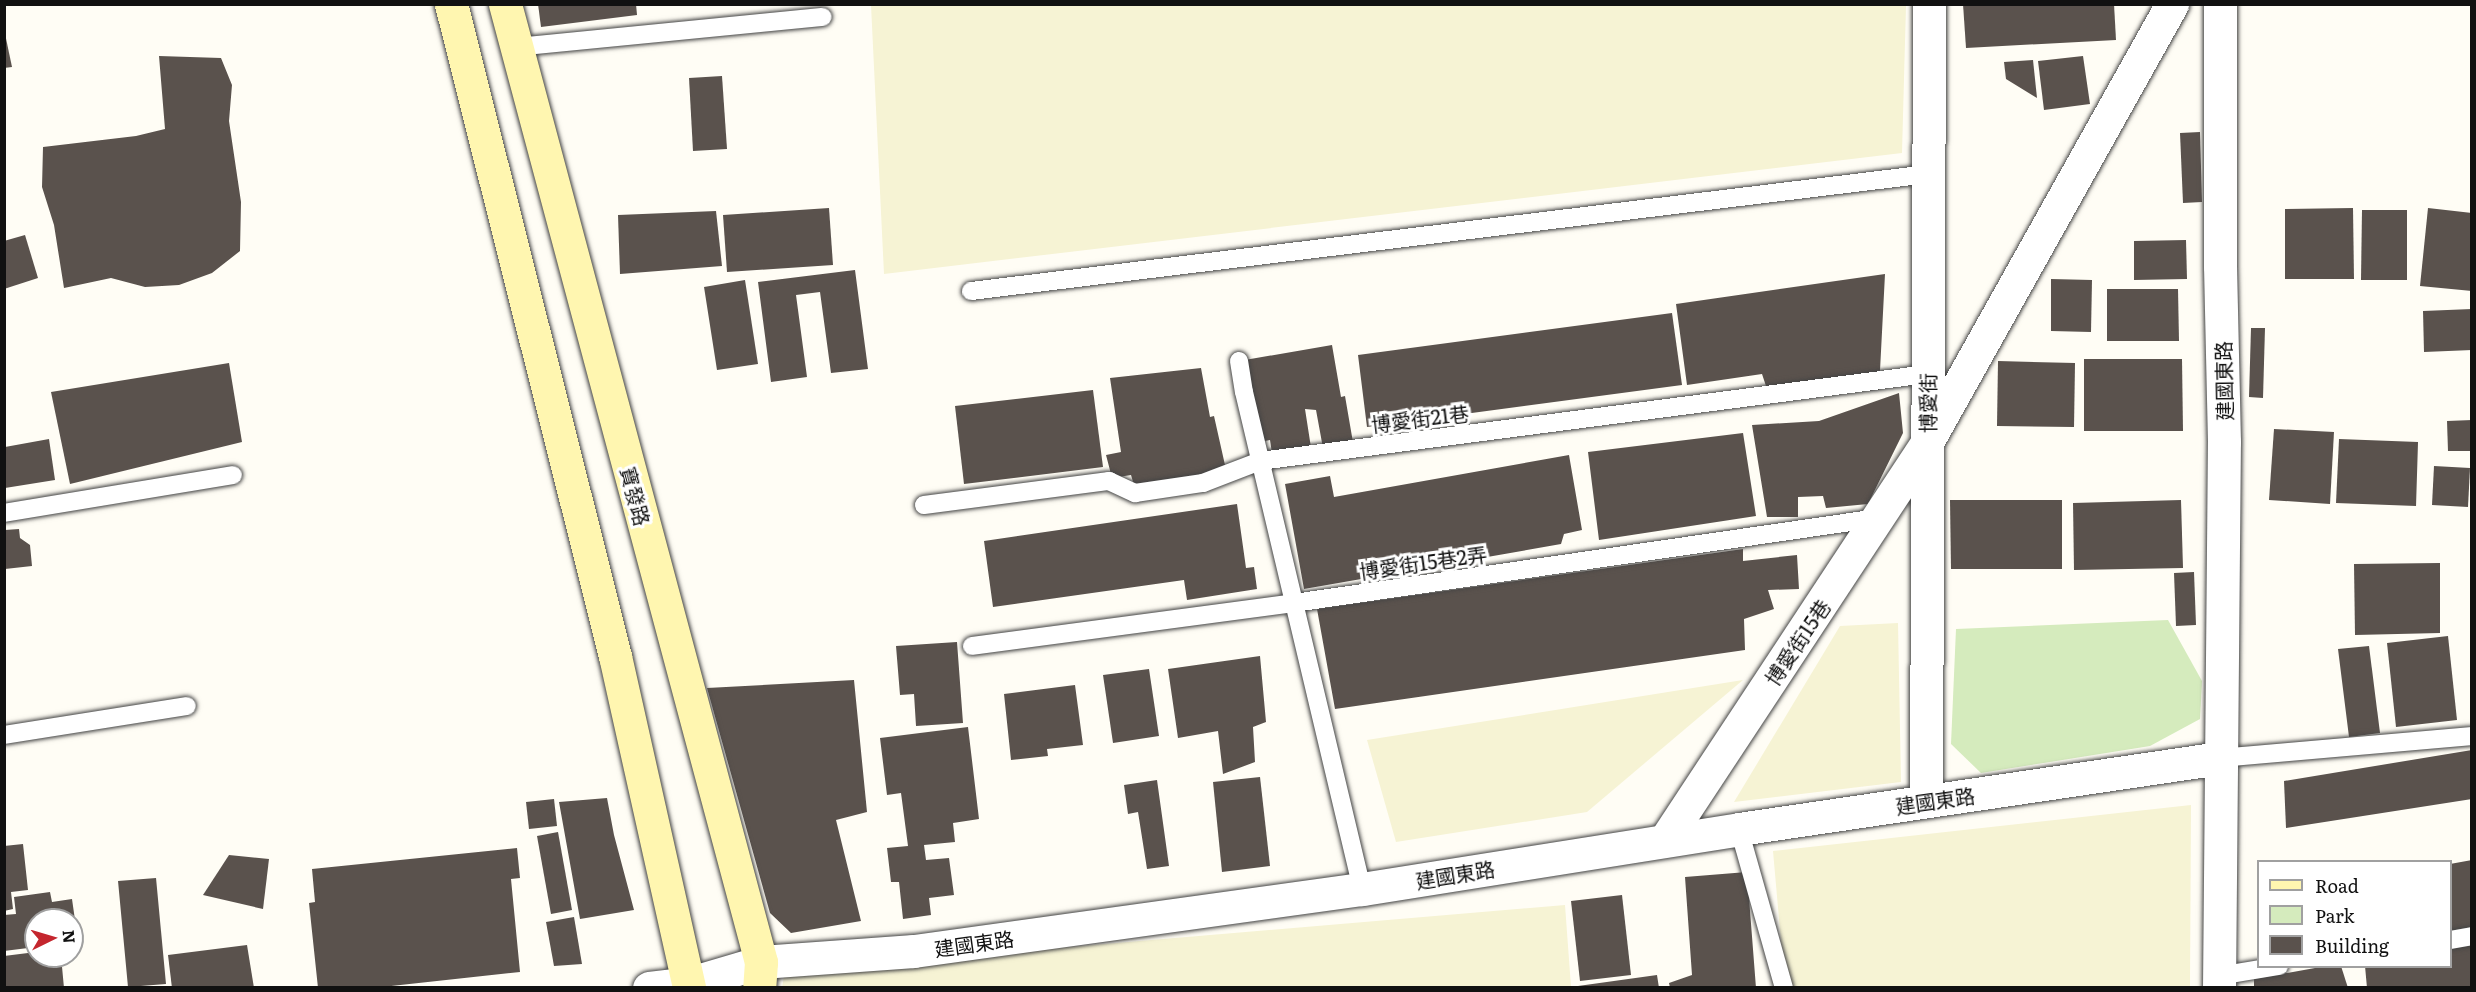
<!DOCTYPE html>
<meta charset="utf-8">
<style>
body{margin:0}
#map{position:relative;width:2476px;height:992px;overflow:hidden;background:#fffdf5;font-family:Literata,"Noto Sans TC",serif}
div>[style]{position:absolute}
.farmland>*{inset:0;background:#f6f3d4}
.green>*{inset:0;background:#d5ebbd}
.building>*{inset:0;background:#5a524d}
.roads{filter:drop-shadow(0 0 2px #444) drop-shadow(0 0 2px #444)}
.service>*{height:18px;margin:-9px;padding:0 9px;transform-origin:9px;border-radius:9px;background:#fff}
.minor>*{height:33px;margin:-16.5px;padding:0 16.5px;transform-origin:16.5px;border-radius:16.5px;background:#fff}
.secondary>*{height:33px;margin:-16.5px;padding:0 16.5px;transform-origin:16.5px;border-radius:16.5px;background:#fff6b0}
span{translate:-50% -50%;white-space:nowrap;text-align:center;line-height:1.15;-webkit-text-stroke:6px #fff;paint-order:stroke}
.street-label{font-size:20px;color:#111}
.frame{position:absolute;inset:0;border:6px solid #111;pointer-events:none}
.legend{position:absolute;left:2257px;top:860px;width:195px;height:108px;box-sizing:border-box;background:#fff;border:2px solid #a0a0a0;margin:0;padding:8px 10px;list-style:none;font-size:18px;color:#111}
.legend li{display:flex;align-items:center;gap:12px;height:30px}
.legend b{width:30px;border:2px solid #a0a0a0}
.north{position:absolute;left:24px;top:908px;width:60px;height:60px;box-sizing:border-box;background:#fff;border:2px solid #a0a0a0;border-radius:50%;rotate:85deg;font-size:16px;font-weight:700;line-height:24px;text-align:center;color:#111}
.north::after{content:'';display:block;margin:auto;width:21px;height:27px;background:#c4262e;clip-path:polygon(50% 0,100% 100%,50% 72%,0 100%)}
</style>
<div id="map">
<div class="farmland">
<i style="clip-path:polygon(871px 5px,1906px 5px,1902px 153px,884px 274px)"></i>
<i style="clip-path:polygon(1898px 623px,1901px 782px,1734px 802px,1840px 626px)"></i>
<i style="clip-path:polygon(1743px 680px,1587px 812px,1396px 842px,1367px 740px)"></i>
<i style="clip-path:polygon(2191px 805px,2190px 987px,1785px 987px,1773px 851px)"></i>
<i style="clip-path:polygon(1565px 905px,1571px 987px,782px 988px,785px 971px)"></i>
</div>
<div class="green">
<i style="clip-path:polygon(2168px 620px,2202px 681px,2200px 719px,2150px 746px,1981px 773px,1951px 744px,1956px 629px)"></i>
</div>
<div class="building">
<i style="clip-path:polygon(538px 4px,636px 4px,637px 15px,541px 27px)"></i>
<i style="clip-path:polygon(1963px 4px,2114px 4px,2116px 40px,1966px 48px)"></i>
<i style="clip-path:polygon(4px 29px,12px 67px,4px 68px)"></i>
<i style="clip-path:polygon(159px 56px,221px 58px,232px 85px,229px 121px,241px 202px,240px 251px,212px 273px,179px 285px,145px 287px,111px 278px,64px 288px,54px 225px,42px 187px,43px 147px,136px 136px,165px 129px)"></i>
<i style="clip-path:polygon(2083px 56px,2090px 104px,2044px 110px,2038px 61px)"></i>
<i style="clip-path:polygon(2033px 60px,2037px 98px,2006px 79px,2004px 62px)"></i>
<i style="clip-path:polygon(722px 76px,727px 149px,693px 151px,689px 78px)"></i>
<i style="clip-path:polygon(2200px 132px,2202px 202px,2183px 203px,2180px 133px)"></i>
<i style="clip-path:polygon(829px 208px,833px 265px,727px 272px,723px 215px)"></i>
<i style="clip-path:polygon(2353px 208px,2354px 279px,2285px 279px,2285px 209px)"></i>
<i style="clip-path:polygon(2428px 208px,2472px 213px,2472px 291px,2420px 286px)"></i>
<i style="clip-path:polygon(2362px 210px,2407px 210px,2407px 280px,2361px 280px)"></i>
<i style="clip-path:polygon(716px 211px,722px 266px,620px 274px,618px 215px)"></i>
<i style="clip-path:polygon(25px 235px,38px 278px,4px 289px,4px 241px)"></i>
<i style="clip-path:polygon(2186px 240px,2187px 279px,2134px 280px,2134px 241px)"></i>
<i style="clip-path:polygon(855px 270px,868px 369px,831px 373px,820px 292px,796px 295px,807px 377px,771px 382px,758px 282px)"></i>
<i style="clip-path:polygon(1885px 274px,1879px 390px,1769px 395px,1762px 374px,1687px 385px,1676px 304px)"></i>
<i style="clip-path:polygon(2051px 279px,2092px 280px,2091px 332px,2051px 331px)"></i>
<i style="clip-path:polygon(745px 280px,758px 364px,717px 370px,704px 287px)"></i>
<i style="clip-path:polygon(2107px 289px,2178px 289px,2179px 341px,2107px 341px)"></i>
<i style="clip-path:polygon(2472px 309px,2472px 350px,2424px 352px,2423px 311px)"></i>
<i style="clip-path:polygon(1672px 313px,1682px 385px,1367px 427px,1358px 355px)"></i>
<i style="clip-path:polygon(2251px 328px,2265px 328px,2263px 398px,2249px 397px)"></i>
<i style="clip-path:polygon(1332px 345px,1341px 397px,1345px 396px,1355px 454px,1325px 459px,1316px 410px,1305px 409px,1312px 454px,1273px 460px,1270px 440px,1260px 442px,1239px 361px)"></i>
<i style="clip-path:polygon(2084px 359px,2182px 359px,2183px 431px,2084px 431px)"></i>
<i style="clip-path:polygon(1998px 361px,2075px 363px,2074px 427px,1997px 426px)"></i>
<i style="clip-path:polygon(229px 363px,242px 442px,70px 484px,51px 392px)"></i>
<i style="clip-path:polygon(1201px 368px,1210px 417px,1214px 416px,1227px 474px,1134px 485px,1131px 475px,1112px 478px,1106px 455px,1121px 452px,1110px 378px)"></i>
<i style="clip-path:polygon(1093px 390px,1103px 467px,964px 484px,955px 406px)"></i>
<i style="clip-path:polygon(1899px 393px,1903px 433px,1868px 504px,1826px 508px,1823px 496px,1798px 497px,1798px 517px,1767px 517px,1752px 425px,1819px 421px)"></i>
<i style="clip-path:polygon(2472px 420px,2472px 451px,2448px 451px,2447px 421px)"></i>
<i style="clip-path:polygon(2274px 429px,2334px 432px,2330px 504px,2269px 500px)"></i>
<i style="clip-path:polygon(1743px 433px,1756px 516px,1599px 540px,1588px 452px)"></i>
<i style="clip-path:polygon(49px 439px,55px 480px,5px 488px,5px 447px)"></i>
<i style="clip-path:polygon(2339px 439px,2418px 442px,2416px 506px,2336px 503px)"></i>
<i style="clip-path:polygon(1569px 455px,1582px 530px,1564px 534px,1561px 544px,1304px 589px,1285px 484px,1330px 476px,1334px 497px)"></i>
<i style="clip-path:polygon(2434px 466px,2470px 468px,2468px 507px,2432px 505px)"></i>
<i style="clip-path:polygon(1950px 500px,2062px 500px,2062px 569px,1951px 569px)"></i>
<i style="clip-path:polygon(2181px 500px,2183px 568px,2074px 570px,2073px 503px)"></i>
<i style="clip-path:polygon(1237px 504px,1246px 568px,1254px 567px,1257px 589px,1187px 600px,1184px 580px,993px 607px,984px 541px)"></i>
<i style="clip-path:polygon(19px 529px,20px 538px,30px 545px,32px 566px,5px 569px,5px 530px)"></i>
<i style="clip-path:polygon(1743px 549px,1743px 561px,1797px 555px,1799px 589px,1768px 590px,1774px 609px,1744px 619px,1745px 650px,1335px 709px,1317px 609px)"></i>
<i style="clip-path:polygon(2440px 563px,2440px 633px,2355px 635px,2354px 564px)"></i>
<i style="clip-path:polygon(2194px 572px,2196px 625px,2176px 626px,2174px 573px)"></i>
<i style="clip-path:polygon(2448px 636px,2457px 720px,2396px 727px,2387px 643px)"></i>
<i style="clip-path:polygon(957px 642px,963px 723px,916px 726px,914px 694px,900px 695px,896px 646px)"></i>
<i style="clip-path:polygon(2369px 646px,2380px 733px,2349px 737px,2338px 649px)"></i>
<i style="clip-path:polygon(1260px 656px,1266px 722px,1253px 727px,1255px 762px,1223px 774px,1218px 731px,1178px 738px,1168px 669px)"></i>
<i style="clip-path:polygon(1149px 669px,1159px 736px,1113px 743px,1103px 675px)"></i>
<i style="clip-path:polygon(854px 680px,867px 812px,836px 820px,861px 921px,791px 933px,770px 913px,707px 688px)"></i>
<i style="clip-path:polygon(1075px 685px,1083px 745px,1047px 749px,1048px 756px,1011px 760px,1004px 694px)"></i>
<i style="clip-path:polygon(968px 727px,979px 819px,953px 823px,955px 842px,924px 845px,926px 860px,949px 858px,954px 895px,929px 898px,931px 915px,903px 919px,899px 882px,891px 882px,887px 848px,908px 846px,901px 793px,887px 795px,880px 738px)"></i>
<i style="clip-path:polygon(2472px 750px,2472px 799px,2286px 828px,2284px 781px)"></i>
<i style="clip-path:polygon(1260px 777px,1270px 866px,1222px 872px,1213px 782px)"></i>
<i style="clip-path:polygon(1157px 780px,1169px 866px,1147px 869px,1138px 812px,1128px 814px,1124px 785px)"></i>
<i style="clip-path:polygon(607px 798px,614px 835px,634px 910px,580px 919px,559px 802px)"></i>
<i style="clip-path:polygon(554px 799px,557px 826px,529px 829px,526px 802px)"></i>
<i style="clip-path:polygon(558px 832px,572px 910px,551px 914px,537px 836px)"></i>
<i style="clip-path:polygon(23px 844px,28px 890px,11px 892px,13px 909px,4px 911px,4px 846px)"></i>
<i style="clip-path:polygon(517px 848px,520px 878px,511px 879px,520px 972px,373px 988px,318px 988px,309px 903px,315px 902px,312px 869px)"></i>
<i style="clip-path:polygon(229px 855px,269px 859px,263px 909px,203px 895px)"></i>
<i style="clip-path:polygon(2472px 860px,2472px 927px,2450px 931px,2450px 864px)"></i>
<i style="clip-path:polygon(1747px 872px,1756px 988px,1670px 988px,1669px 983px,1692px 975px,1685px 877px)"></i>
<i style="clip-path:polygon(156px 878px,166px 984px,128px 987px,118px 881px)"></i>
<i style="clip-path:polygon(50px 892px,52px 902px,72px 899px,78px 941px,72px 942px,72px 920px,36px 920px,36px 947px,4px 951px,4px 915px,16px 914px,14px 897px)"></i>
<i style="clip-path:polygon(1622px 895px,1631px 975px,1580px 981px,1571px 901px)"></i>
<i style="clip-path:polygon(574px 917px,582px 964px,554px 966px,546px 922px)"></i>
<i style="clip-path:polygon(2472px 941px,2472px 988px,2367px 988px,2365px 966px,2450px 966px,2450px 944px)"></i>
<i style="clip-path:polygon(247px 945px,254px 988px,172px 988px,168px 955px)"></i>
<i style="clip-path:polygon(36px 952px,36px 956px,61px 956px,64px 988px,4px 988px,4px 956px)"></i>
<i style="clip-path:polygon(2326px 966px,2341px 966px,2348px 988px,2254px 988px,2254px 979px)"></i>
<i style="clip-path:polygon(1657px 975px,1659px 988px,1578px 988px,1578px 986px)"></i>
</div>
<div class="roads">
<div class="service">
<i style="left:516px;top:47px;width:308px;rotate:-5.6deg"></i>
<i style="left:971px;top:291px;width:964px;rotate:-6.97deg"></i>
<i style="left:1239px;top:361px;width:31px;rotate:81deg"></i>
<i style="left:1244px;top:392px;width:511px;rotate:76.64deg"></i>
<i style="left:924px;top:505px;width:187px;rotate:-7.4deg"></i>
<i style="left:1109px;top:481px;width:29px;rotate:25deg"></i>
<i style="left:1135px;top:493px;width:69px;rotate:-8.4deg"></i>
<i style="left:1203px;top:483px;width:61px;rotate:-21.1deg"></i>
<i style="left:1260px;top:461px;width:673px;rotate:-7.43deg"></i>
<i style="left:4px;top:513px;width:232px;rotate:-9.4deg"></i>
<i style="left:972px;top:646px;width:325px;rotate:-7.6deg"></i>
<i style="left:1294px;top:603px;width:590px;rotate:-8.28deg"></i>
<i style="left:4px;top:735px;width:185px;rotate:-9deg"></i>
<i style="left:2220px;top:758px;width:253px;rotate:-5deg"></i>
<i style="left:1739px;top:829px;width:165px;rotate:74.2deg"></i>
<i style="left:2450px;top:940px;width:22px;rotate:-10deg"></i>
<i style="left:2219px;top:976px;width:61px;rotate:-9.5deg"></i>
</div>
<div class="minor">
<i style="left:1926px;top:801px;width:797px;rotate:-89.78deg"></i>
<i style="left:1665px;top:840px;width:476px;rotate:-56.6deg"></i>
<i style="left:1927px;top:442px;width:502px;rotate:-60.78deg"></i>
<i style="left:649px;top:988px;width:41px;rotate:-7deg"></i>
<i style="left:690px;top:983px;width:74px;rotate:-16.5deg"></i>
<i style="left:761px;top:962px;width:153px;rotate:-4.1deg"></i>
<i style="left:914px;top:951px;width:452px;rotate:-7.9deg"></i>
<i style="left:1362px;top:889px;width:382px;rotate:-9deg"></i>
<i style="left:1739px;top:829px;width:486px;rotate:-8.4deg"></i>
<i style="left:2219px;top:988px;width:546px;rotate:-89.48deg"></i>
<i style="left:2224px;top:442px;width:176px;rotate:-91.3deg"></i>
<i style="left:2220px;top:266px;width:262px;rotate:-90deg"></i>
</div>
<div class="secondary">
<i style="left:451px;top:4px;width:672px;rotate:75.88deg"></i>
<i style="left:615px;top:656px;width:340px;rotate:77.4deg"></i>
<i style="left:505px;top:4px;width:992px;rotate:75.04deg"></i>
<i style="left:761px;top:962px;width:26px;rotate:94deg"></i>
</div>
</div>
<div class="street-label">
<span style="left:2223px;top:381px;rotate:-91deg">建國東路</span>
<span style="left:1927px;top:403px;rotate:-90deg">博愛街</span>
<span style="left:1420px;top:418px;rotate:-7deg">博愛街21巷</span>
<span style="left:636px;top:496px;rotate:75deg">寶發路</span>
<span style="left:1423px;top:562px;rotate:-8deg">博愛街15巷2弄</span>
<span style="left:1797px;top:642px;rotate:-56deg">博愛街15巷</span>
<span style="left:1935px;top:800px;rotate:-8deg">建國東路</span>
<span style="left:1455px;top:874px;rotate:-9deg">建國東路</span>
<span style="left:974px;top:943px;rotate:-8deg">建國東路</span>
</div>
<div class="frame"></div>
<ul class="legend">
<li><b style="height:8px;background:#fff6b0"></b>Road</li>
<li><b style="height:16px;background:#d5ebbd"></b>Park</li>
<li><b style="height:16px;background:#5a524d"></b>Building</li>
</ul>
<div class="north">N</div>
</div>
